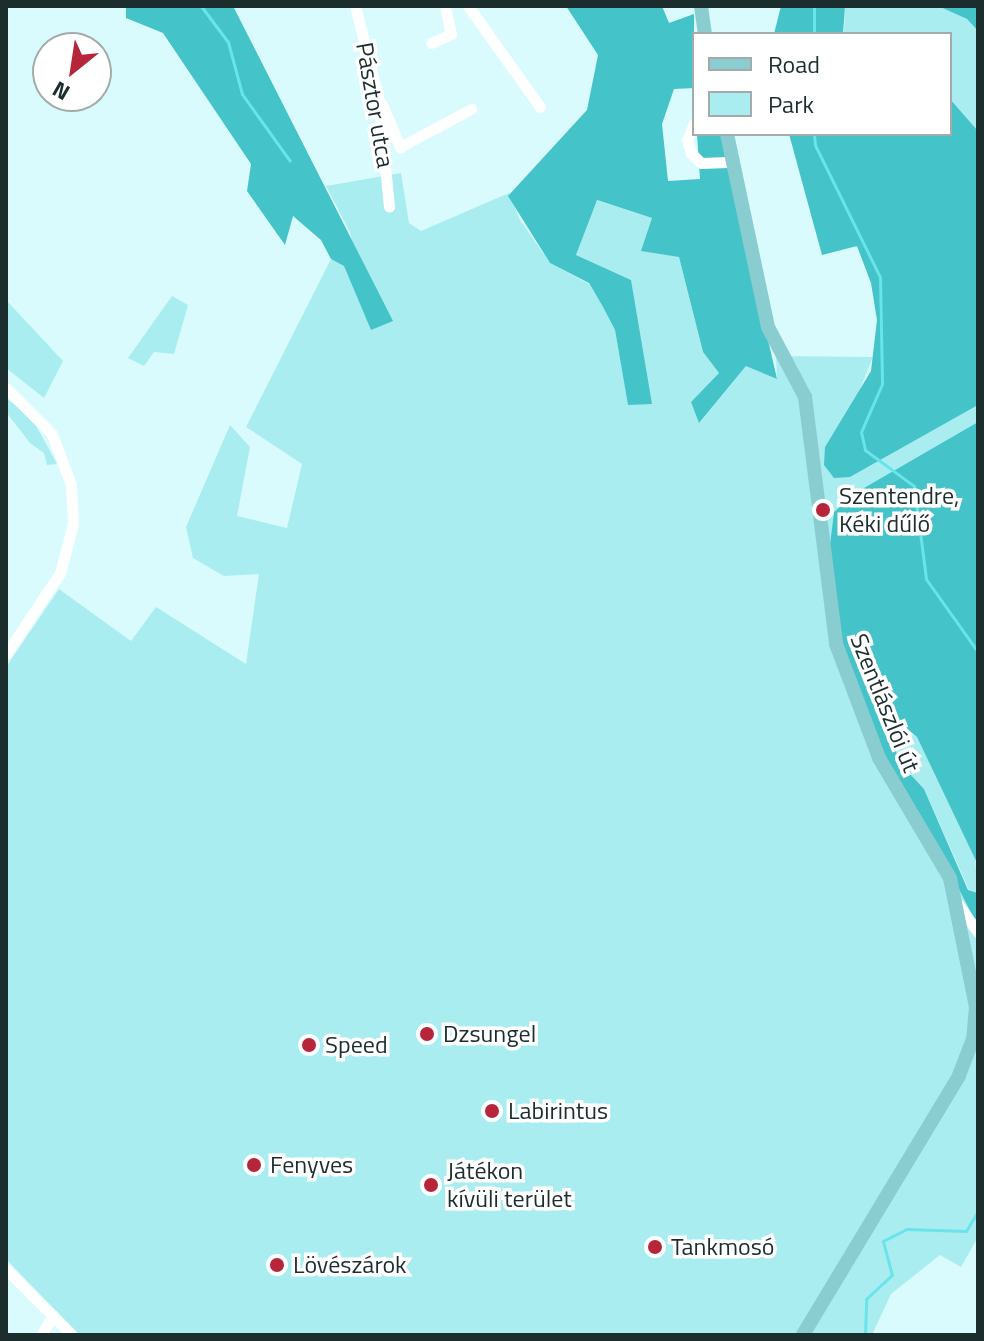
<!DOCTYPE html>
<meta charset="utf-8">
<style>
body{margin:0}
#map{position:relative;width:984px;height:1341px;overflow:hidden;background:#d9fbfd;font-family:"Titillium Web",sans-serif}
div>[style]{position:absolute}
.green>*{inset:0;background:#aaedf0}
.forest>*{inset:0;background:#44c3c9}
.stream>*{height:3px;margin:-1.5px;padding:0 1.5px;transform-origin:1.5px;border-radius:1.5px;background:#69e4ea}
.minor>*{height:11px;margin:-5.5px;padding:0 5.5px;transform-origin:5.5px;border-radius:5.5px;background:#fff}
.major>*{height:14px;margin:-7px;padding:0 7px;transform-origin:7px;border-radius:7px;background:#8acdd0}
.dots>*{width:22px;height:22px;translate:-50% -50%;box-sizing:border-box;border:4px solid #fff;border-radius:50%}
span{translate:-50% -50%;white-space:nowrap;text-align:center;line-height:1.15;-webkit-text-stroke:7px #fff;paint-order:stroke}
.street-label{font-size:24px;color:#1c2d2e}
.poi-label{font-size:24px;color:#1c2d2e}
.left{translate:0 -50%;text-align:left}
.frame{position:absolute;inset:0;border:8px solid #1c2d2e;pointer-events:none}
.legend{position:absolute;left:692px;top:32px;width:260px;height:104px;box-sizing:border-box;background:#fff;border:2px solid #a4abab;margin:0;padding:10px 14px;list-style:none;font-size:24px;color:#1c2d2e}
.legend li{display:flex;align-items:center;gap:16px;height:40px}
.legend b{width:40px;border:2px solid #a4abab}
.north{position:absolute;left:32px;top:32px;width:80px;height:80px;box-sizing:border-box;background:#fff;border:2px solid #a4abab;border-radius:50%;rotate:210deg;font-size:22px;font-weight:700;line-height:32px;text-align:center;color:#1c2d2e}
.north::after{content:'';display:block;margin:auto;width:28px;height:36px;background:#b7253a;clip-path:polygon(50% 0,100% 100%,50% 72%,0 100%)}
</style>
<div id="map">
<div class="green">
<i style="clip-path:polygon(845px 6px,938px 6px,967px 19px,978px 31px,978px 131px,950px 99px,950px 34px,844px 34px)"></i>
<i style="clip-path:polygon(401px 173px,409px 223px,421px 231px,509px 193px,520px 220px,550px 263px,589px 284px,603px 307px,615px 330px,628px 404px,631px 280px,576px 255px,596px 200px,652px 218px,679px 257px,703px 352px,719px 373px,691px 402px,700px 422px,747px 365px,777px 379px,776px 356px,873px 357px,856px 399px,825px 447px,850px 477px,978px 405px,978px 422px,857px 492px,834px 512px,828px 560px,834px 627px,978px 926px,978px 1237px,961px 1267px,940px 1255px,891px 1294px,872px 1335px,79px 1335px,6px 1259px,6px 667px,59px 589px,131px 641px,156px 607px,246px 664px,259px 574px,224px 576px,193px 558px,186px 527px,230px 425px,250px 447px,237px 516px,287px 528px,302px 464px,246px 427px,331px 259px,344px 265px,371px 329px,350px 232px,326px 186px)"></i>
<i style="clip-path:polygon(172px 296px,188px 305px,174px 354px,154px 352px,144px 366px,128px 358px)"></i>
<i style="clip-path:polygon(6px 300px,63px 361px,44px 398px,6px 368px)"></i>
<i style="clip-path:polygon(6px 398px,32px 418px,57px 464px,47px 465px,44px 453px,30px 443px,6px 412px)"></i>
<i style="clip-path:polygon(894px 716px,917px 737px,975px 857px,978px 893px,969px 890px,924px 789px,900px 763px,891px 737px)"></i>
</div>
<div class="forest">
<i style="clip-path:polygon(126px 6px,233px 6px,393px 321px,371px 330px,344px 266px,331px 259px,321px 240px,293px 216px,285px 245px,247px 191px,251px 164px,163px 33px,126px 18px)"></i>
<i style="clip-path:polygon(566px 6px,662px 6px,669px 23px,694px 14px,694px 88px,674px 89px,662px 124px,668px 181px,700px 179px,697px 134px,721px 134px,777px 379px,746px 366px,699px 423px,691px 402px,719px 373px,703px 352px,679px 257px,641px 251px,652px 218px,597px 200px,576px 255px,631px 280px,652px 404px,628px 405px,615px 330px,603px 307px,589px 283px,550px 263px,508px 196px,587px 110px,598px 55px)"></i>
<i style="clip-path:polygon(781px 6px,845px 6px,843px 34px,774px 34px)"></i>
<i style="clip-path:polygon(938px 6px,978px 6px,978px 31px,967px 19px)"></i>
<i style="clip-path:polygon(950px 99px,978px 131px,978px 405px,850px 477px,834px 478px,824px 465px,825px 447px,871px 371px,877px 320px,871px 283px,857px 246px,822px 255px,789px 134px,950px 134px)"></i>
<i style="clip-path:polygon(978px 422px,978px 865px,917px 737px,894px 717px,891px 737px,900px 763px,924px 789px,968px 890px,978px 893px,978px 926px,936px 845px,881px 760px,834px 627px,828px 560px,834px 512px,857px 492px)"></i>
</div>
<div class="stream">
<i style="left:201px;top:6px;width:45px;rotate:53.1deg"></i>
<i style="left:228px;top:42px;width:54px;rotate:74.9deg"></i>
<i style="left:242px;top:94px;width:82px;rotate:54.4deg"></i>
<i style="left:814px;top:6px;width:28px;rotate:90deg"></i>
<i style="left:814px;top:134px;width:11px;rotate:85deg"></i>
<i style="left:815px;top:145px;width:147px;rotate:63.8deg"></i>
<i style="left:880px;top:277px;width:107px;rotate:88.9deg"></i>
<i style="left:882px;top:384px;width:52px;rotate:113.6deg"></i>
<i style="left:861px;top:432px;width:18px;rotate:77deg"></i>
<i style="left:865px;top:450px;width:61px;rotate:36.3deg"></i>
<i style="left:914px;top:486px;width:94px;rotate:82.6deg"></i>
<i style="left:926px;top:579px;width:90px;rotate:54.5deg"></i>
<i style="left:865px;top:1335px;width:36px;rotate:-88deg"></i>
<i style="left:866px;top:1299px;width:35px;rotate:-43deg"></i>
<i style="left:892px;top:1275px;width:35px;rotate:-105deg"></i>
<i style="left:883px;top:1241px;width:27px;rotate:-27deg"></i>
<i style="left:907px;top:1229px;width:59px;rotate:1.9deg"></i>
<i style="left:966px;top:1231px;width:23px;rotate:-59deg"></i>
</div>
<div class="minor">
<i style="left:355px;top:6px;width:93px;rotate:75.7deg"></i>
<i style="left:378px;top:96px;width:111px;rotate:84.3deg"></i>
<i style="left:468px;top:6px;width:124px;rotate:54.5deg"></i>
<i style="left:431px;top:43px;width:22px;rotate:-24deg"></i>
<i style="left:451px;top:34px;width:29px;rotate:-102deg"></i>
<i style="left:382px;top:104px;width:47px;rotate:67.3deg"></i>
<i style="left:400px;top:147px;width:81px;rotate:-28.2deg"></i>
<i style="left:694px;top:123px;width:18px;rotate:112deg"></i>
<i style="left:687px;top:140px;width:14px;rotate:73deg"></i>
<i style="left:691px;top:153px;width:14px;rotate:45deg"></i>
<i style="left:701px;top:163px;width:33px;rotate:-2deg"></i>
<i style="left:6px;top:388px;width:65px;rotate:45deg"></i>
<i style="left:52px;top:434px;width:54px;rotate:69.6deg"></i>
<i style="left:71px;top:485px;width:39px;rotate:87deg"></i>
<i style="left:73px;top:524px;width:51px;rotate:104.9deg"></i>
<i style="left:60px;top:573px;width:97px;rotate:123.7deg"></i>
<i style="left:958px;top:904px;width:35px;rotate:55deg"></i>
<i style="left:6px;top:1269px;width:93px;rotate:45deg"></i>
<i style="left:41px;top:1335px;width:23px;rotate:-59deg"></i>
</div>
<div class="major">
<i style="left:701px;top:6px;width:28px;rotate:82deg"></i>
<i style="left:727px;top:134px;width:197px;rotate:78deg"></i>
<i style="left:768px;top:327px;width:79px;rotate:62.1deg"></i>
<i style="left:805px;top:397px;width:249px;rotate:82.8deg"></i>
<i style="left:836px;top:644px;width:122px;rotate:69.3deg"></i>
<i style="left:879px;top:758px;width:139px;rotate:59.4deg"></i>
<i style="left:950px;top:878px;width:132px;rotate:78.6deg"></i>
<i style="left:976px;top:1007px;width:32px;rotate:95deg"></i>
<i style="left:973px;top:1039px;width:40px;rotate:111deg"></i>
<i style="left:959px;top:1076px;width:302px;rotate:121.1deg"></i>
</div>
<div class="dots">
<i style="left:823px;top:510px;background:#b7253a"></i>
<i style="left:427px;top:1034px;background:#b7253a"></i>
<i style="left:309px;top:1045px;background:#b7253a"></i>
<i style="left:492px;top:1111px;background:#b7253a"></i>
<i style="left:254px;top:1165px;background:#b7253a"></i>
<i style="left:431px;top:1185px;background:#b7253a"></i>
<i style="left:655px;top:1247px;background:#b7253a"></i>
<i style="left:277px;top:1265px;background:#b7253a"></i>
</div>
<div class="street-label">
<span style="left:375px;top:105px;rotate:80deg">Pásztor utca</span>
<span style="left:885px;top:703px;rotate:68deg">Szentlászlói út</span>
</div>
<div class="poi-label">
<span class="left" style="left:839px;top:510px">Szentendre,<br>Kéki dűlő</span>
<span class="left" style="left:443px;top:1034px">Dzsungel</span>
<span class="left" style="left:325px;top:1045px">Speed</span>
<span class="left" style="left:508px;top:1111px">Labirintus</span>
<span class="left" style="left:270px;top:1165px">Fenyves</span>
<span class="left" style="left:447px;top:1185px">Játékon<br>kívüli terület</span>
<span class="left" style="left:671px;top:1247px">Tankmosó</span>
<span class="left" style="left:293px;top:1265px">Lövészárok</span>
</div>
<div class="frame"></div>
<ul class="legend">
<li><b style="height:10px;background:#8acdd0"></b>Road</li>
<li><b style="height:22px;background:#aaedf0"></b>Park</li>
</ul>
<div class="north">N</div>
</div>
